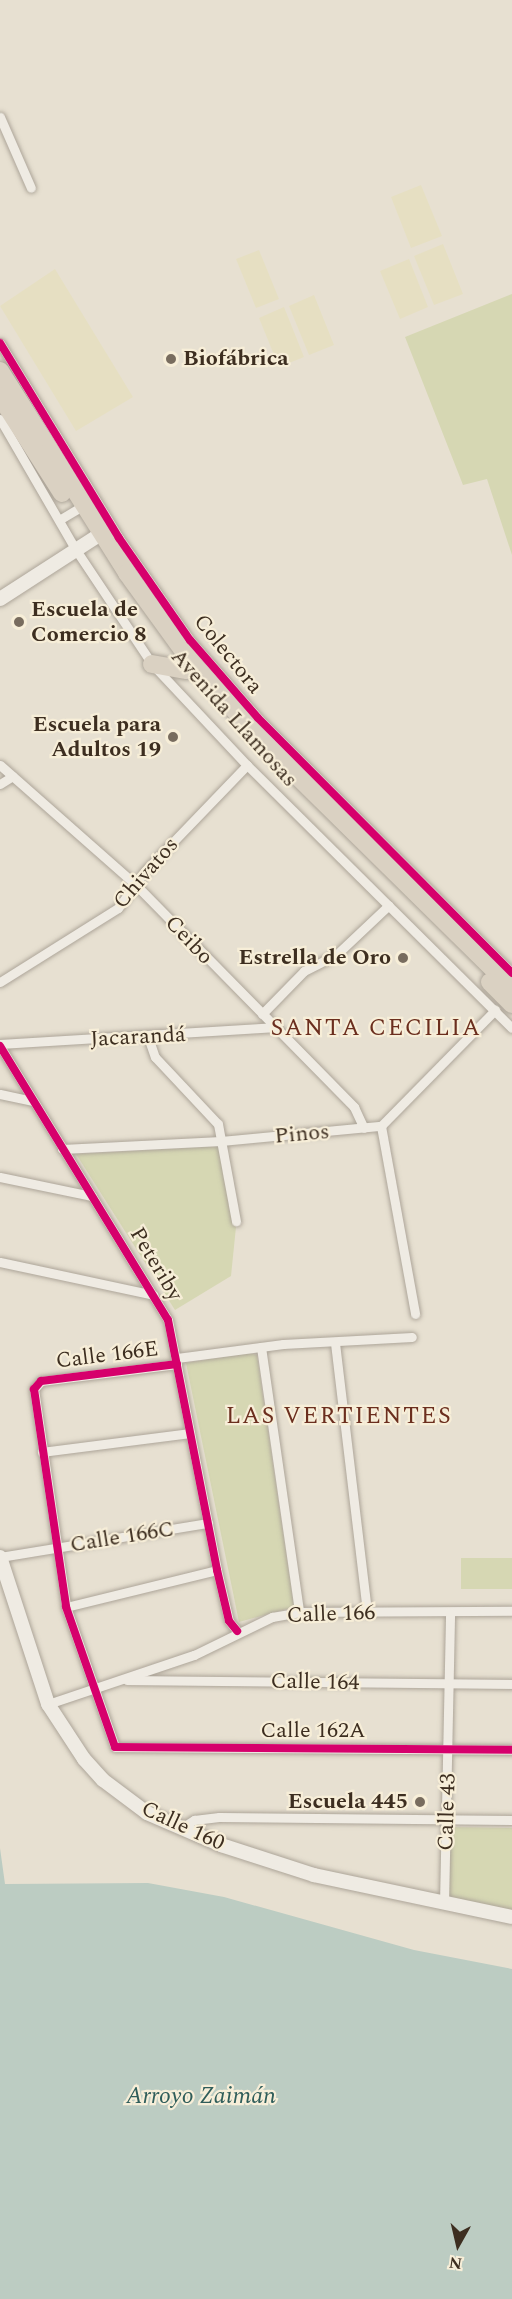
<!DOCTYPE html>
<meta charset="utf-8">
<style>
body{margin:0}
#map{position:relative;width:512px;height:2299px;overflow:hidden;background:#e7e0d1;font-family:Spectral,serif}
div>[style]{position:absolute}
.farmland>*{inset:0;background:#e6dfc2}
.green>*{inset:0;background:#d6d7b3}
.water>*{inset:0;background:#bcccc2}
.roads{filter:drop-shadow(0 0 2px #ada599) drop-shadow(0 0 2px #ada599)}
.street>*{height:9px;margin:-4.5px;padding:0 4.5px;transform-origin:4.5px;border-radius:4.5px;background:#efebe3}
.secondary>*{height:14px;margin:-7px;padding:0 7px;transform-origin:7px;border-radius:7px;background:#efebe3}
.highway>*{height:18px;margin:-9px;padding:0 9px;transform-origin:9px;border-radius:9px;background:#dad1c2}
.cycleway>*{height:8px;margin:-4px;padding:0 4px;transform-origin:4px;border-radius:4px;background:#d6006c}
.dots>*{width:16px;height:16px;translate:-50% -50%;box-sizing:border-box;border:3px solid #f7eed8;border-radius:50%}
span{translate:-50% -50%;white-space:nowrap;text-align:center;line-height:1.15;-webkit-text-stroke:4.5px #f7eed8;paint-order:stroke}
.poi-label{font-size:22px;color:#3d2e20;font-weight:700}
.left{translate:0 -50%;text-align:left}
.right{translate:-100% -50%;text-align:right}
.street-label{font-size:22px;color:#3d2e20}
.neighbourhood-label{font-size:24px;color:#6b2e1e;letter-spacing:1.5px}
.water-label{font-size:24px;color:#2f5d5a;font-style:italic}
.north{position:absolute;left:428px;top:2215px;width:60px;height:60px;-webkit-text-stroke:4px #f7eed8;paint-order:stroke;rotate:188deg;font-size:16px;font-weight:700;line-height:24px;text-align:center;color:#3d2e20}
.north::after{content:'';display:block;margin:auto;width:21px;height:27px;background:#3d2e20;clip-path:polygon(50% 0,100% 100%,50% 72%,0 100%)}
</style>
<div id="map">
<div class="farmland">
<i style="clip-path:polygon(421px 185px,442px 236px,411px 248px,391px 197px)"></i>
<i style="clip-path:polygon(443px 244px,463px 294px,434px 305px,414px 256px)"></i>
<i style="clip-path:polygon(259px 250px,279px 299px,256px 308px,236px 259px)"></i>
<i style="clip-path:polygon(409px 259px,428px 307px,400px 319px,380px 271px)"></i>
<i style="clip-path:polygon(55px 269px,133px 397px,76px 431px,0 306px)"></i>
<i style="clip-path:polygon(314px 295px,334px 345px,309px 355px,289px 306px)"></i>
<i style="clip-path:polygon(284px 307px,304px 357px,279px 367px,259px 318px)"></i>
</div>
<div class="green">
<i style="clip-path:polygon(512px 294px,512px 555px,487px 479px,463px 485px,405px 337px)"></i>
<i style="clip-path:polygon(224px 1146px,237px 1217px,231px 1276px,175px 1310px,76px 1154px)"></i>
<i style="clip-path:polygon(248px 1353px,257px 1355px,294px 1607px,239px 1622px,186px 1363px)"></i>
<i style="clip-path:polygon(461px 1558px,512px 1558px,512px 1589px,461px 1589px)"></i>
<i style="clip-path:polygon(451px 1827px,512px 1828px,512px 1911px,449px 1900px)"></i>
</div>
<div class="water">
<i style="clip-path:polygon(0 1848px,5px 1884px,148px 1883px,224px 1897px,414px 1950px,512px 1969px,512px 2299px,0 2299px)"></i>
</div>
<div class="roads">
<div class="street">
<i style="left:0;top:117px;width:77px;rotate:66.4deg"></i>
<i style="left:0;top:343px;width:228px;rotate:58.6deg"></i>
<i style="left:119px;top:538px;width:124px;rotate:55.2deg"></i>
<i style="left:190px;top:640px;width:103px;rotate:48.9deg"></i>
<i style="left:258px;top:718px;width:360px;rotate:45.1deg"></i>
<i style="left:0;top:419px;width:151px;rotate:59.9deg"></i>
<i style="left:76px;top:550px;width:137px;rotate:56.3deg"></i>
<i style="left:152px;top:664px;width:139px;rotate:46.8deg"></i>
<i style="left:247px;top:765px;width:373px;rotate:44.8deg"></i>
<i style="left:59px;top:520px;width:31px;rotate:-31deg"></i>
<i style="left:0;top:765px;width:180px;rotate:41.4deg"></i>
<i style="left:135px;top:884px;width:313px;rotate:45.5deg"></i>
<i style="left:354px;top:1107px;width:23px;rotate:65deg"></i>
<i style="left:0;top:784px;width:15px;rotate:-32deg"></i>
<i style="left:0;top:982px;width:139px;rotate:-32.1deg"></i>
<i style="left:118px;top:908px;width:46px;rotate:-53.9deg"></i>
<i style="left:145px;top:871px;width:147px;rotate:-46.1deg"></i>
<i style="left:262px;top:1014px;width:60px;rotate:-45.7deg"></i>
<i style="left:304px;top:971px;width:37px;rotate:-27deg"></i>
<i style="left:337px;top:954px;width:71px;rotate:-43.3deg"></i>
<i style="left:148px;top:1037px;width:21px;rotate:71deg"></i>
<i style="left:155px;top:1057px;width:92px;rotate:46.8deg"></i>
<i style="left:218px;top:1124px;width:99px;rotate:79.5deg"></i>
<i style="left:0;top:1044px;width:277px;rotate:-3.5deg"></i>
<i style="left:0;top:1046px;width:321px;rotate:58.5deg"></i>
<i style="left:168px;top:1320px;width:255px;rotate:78.9deg"></i>
<i style="left:217px;top:1570px;width:52px;rotate:76.8deg"></i>
<i style="left:229px;top:1621px;width:13px;rotate:51deg"></i>
<i style="left:0;top:1094px;width:34px;rotate:12deg"></i>
<i style="left:381px;top:1126px;width:191px;rotate:79.7deg"></i>
<i style="left:62px;top:1149px;width:159px;rotate:-2.9deg"></i>
<i style="left:221px;top:1141px;width:161px;rotate:-5.4deg"></i>
<i style="left:381px;top:1126px;width:163px;rotate:-45.5deg"></i>
<i style="left:0;top:1177px;width:94px;rotate:11.7deg"></i>
<i style="left:0;top:1262px;width:157px;rotate:12.1deg"></i>
<i style="left:335px;top:1343px;width:271px;rotate:83.2deg"></i>
<i style="left:261px;top:1347px;width:268px;rotate:81.8deg"></i>
<i style="left:177px;top:1358px;width:107px;rotate:-7.5deg"></i>
<i style="left:283px;top:1344px;width:129px;rotate:-3.1deg"></i>
<i style="left:177px;top:1364px;width:137px;rotate:172.9deg"></i>
<i style="left:41px;top:1381px;width:11px;rotate:131deg"></i>
<i style="left:34px;top:1389px;width:220px;rotate:81.6deg"></i>
<i style="left:66px;top:1607px;width:148px;rotate:70.7deg"></i>
<i style="left:115px;top:1747px;width:397px;rotate:0.4deg"></i>
<i style="left:42px;top:1452px;width:149px;rotate:-7.3deg"></i>
<i style="left:0;top:1557px;width:211px;rotate:-9.3deg"></i>
<i style="left:66px;top:1607px;width:155px;rotate:-13.8deg"></i>
<i style="left:127px;top:1680px;width:385px;rotate:0.6deg"></i>
<i style="left:48px;top:1704px;width:154px;rotate:-18.6deg"></i>
<i style="left:194px;top:1655px;width:87px;rotate:-26deg"></i>
<i style="left:272px;top:1617px;width:27px;rotate:-10deg"></i>
<i style="left:299px;top:1612px;width:213px;rotate:-0.3deg"></i>
<i style="left:180px;top:1829px;width:17px;rotate:-33deg"></i>
<i style="left:194px;top:1820px;width:25px;rotate:-7deg"></i>
<i style="left:219px;top:1817px;width:293px;rotate:0.6deg"></i>
<i style="left:444px;top:1904px;width:292px;rotate:-88.8deg"></i>
</div>
<div class="secondary">
<i style="left:0;top:599px;width:121px;rotate:-32.9deg"></i>
<i style="left:0;top:1557px;width:155px;rotate:71.9deg"></i>
<i style="left:48px;top:1704px;width:66px;rotate:56.8deg"></i>
<i style="left:84px;top:1759px;width:28px;rotate:48deg"></i>
<i style="left:103px;top:1780px;width:55px;rotate:36.9deg"></i>
<i style="left:147px;top:1813px;width:81px;rotate:23.4deg"></i>
<i style="left:221px;top:1845px;width:98px;rotate:17.9deg"></i>
<i style="left:314px;top:1875px;width:202px;rotate:12deg"></i>
</div>
<div class="highway">
<i style="left:0;top:371px;width:239px;rotate:57.8deg"></i>
<i style="left:127px;top:573px;width:112px;rotate:54deg"></i>
<i style="left:193px;top:664px;width:109px;rotate:48deg"></i>
<i style="left:266px;top:745px;width:346px;rotate:44.6deg"></i>
<i style="left:0;top:396px;width:115px;rotate:57.4deg"></i>
<i style="left:152px;top:664px;width:35px;rotate:10deg"></i>
<i style="left:490px;top:982px;width:31px;rotate:45deg"></i>
</div>
</div>
<div class="cycleway">
<i style="left:0;top:343px;width:228px;rotate:58.6deg"></i>
<i style="left:119px;top:538px;width:124px;rotate:55.2deg"></i>
<i style="left:190px;top:640px;width:103px;rotate:48.9deg"></i>
<i style="left:258px;top:718px;width:360px;rotate:45.1deg"></i>
<i style="left:0;top:1046px;width:321px;rotate:58.5deg"></i>
<i style="left:168px;top:1320px;width:255px;rotate:78.9deg"></i>
<i style="left:217px;top:1570px;width:52px;rotate:76.8deg"></i>
<i style="left:229px;top:1621px;width:13px;rotate:51deg"></i>
<i style="left:177px;top:1364px;width:137px;rotate:172.9deg"></i>
<i style="left:41px;top:1381px;width:11px;rotate:131deg"></i>
<i style="left:34px;top:1389px;width:220px;rotate:81.6deg"></i>
<i style="left:66px;top:1607px;width:148px;rotate:70.7deg"></i>
<i style="left:115px;top:1747px;width:397px;rotate:0.4deg"></i>
</div>
<div class="dots">
<i style="left:171px;top:359px;background:#786c5e"></i>
<i style="left:19px;top:622px;background:#786c5e"></i>
<i style="left:173px;top:737px;background:#786c5e"></i>
<i style="left:403px;top:958px;background:#786c5e"></i>
<i style="left:420px;top:1802px;background:#786c5e"></i>
</div>
<div class="poi-label">
<span class="left" style="left:183px;top:359px">Biofábrica</span>
<span class="left" style="left:31px;top:622px">Escuela de<br>Comercio 8</span>
<span class="right" style="left:161px;top:737px">Escuela para<br>Adultos 19</span>
<span class="right" style="left:391px;top:958px">Estrella de Oro</span>
<span class="right" style="left:408px;top:1802px">Escuela 445</span>
</div>
<div class="street-label">
<span style="left:228px;top:654px;rotate:51deg">Colectora</span>
<span style="left:234px;top:718px;rotate:48deg">Avenida Llamosas</span>
<span style="left:146px;top:873px;rotate:-49deg">Chivatos</span>
<span style="left:189px;top:940px;rotate:46deg">Ceibo</span>
<span style="left:138px;top:1037px;rotate:-3deg">Jacarandá</span>
<span style="left:302px;top:1134px;rotate:-5deg">Pinos</span>
<span style="left:156px;top:1264px;rotate:59deg">Peteriby</span>
<span style="left:107px;top:1355px;rotate:-7deg">Calle 166E</span>
<span style="left:122px;top:1537px;rotate:-9deg">Calle 166C</span>
<span style="left:331px;top:1614px;rotate:-2deg">Calle 166</span>
<span style="left:315px;top:1682px;rotate:1deg">Calle 164</span>
<span style="left:313px;top:1731px">Calle 162A</span>
<span style="left:447px;top:1812px;rotate:-88deg">Calle 43</span>
<span style="left:183px;top:1826px;rotate:25deg">Calle 160</span>
</div>
<div class="neighbourhood-label">
<span style="left:376px;top:1029px">SANTA CECILIA</span>
<span style="left:339px;top:1417px">LAS VERTIENTES</span>
</div>
<div class="water-label">
<span style="left:201px;top:2097px">Arroyo Zaimán</span>
</div>
<div class="north">N</div>
</div>
